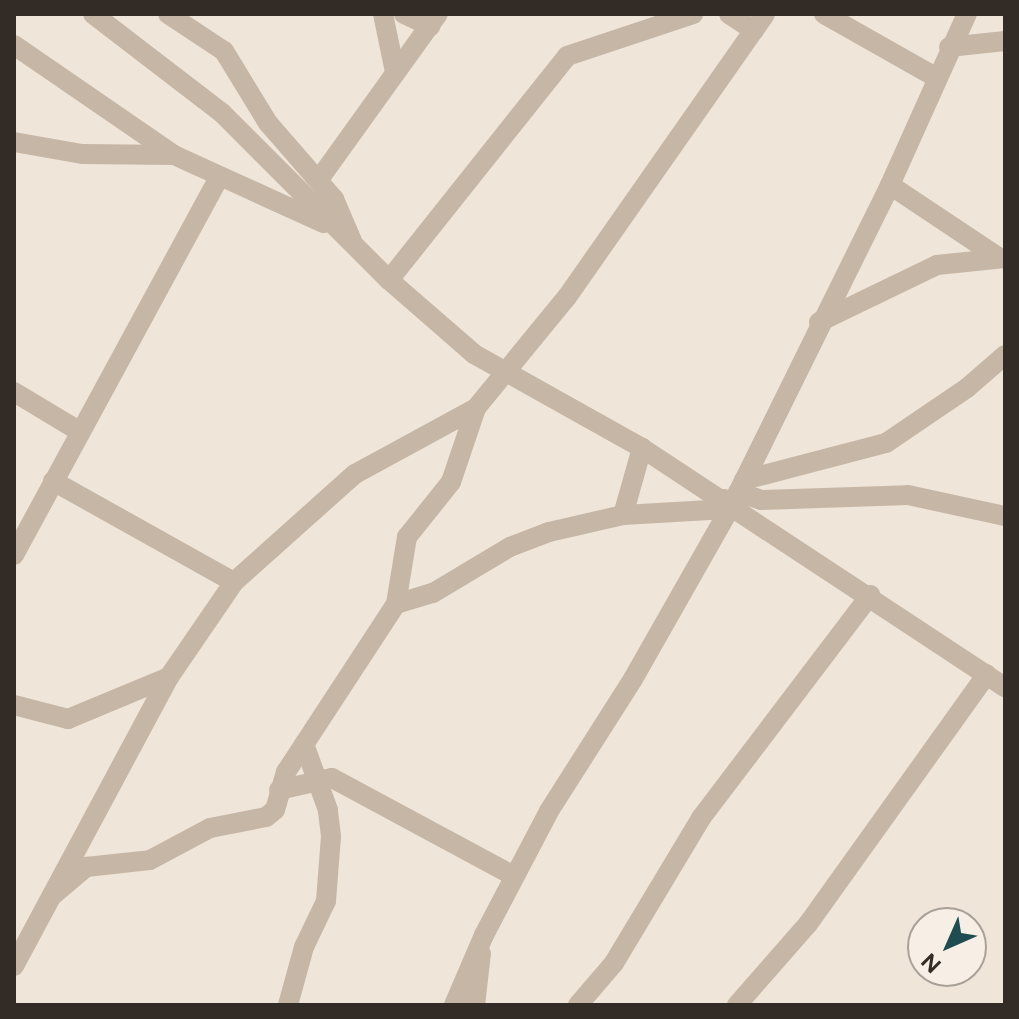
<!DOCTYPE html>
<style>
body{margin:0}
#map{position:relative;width:1019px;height:1019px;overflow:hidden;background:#efe5d9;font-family:Figtree,sans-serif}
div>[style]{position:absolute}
.minor>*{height:20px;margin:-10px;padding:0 10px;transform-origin:10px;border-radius:10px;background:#c6b6a6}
span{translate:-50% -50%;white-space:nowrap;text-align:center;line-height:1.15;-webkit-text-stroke:6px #f7efe5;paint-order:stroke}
.frame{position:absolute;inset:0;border:16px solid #332b26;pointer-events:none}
.north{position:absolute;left:907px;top:907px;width:80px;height:80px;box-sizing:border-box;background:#f7efe5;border:2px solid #a9a199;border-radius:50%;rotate:225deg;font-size:22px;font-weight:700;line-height:32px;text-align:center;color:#332b26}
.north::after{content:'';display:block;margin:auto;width:28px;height:36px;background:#1f4c51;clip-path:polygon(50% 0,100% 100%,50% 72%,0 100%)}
</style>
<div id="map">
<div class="minor">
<i style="left:93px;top:14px;width:163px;rotate:37.5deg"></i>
<i style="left:222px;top:113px;width:236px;rotate:45deg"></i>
<i style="left:389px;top:280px;width:113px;rotate:41deg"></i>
<i style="left:474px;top:354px;width:193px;rotate:29.2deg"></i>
<i style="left:642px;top:448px;width:435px;rotate:33.4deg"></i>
<i style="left:168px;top:14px;width:67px;rotate:33.5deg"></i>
<i style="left:224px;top:51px;width:84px;rotate:58.6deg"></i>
<i style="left:268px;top:123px;width:101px;rotate:49deg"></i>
<i style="left:334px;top:199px;width:46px;rotate:66.8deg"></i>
<i style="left:383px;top:14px;width:59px;rotate:78.3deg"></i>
<i style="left:404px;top:14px;width:29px;rotate:25deg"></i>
<i style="left:729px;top:14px;width:30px;rotate:33deg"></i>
<i style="left:824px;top:14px;width:130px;rotate:29.5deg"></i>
<i style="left:14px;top:45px;width:194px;rotate:34.5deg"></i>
<i style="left:174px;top:155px;width:164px;rotate:24.5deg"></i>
<i style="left:949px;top:47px;width:56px;rotate:-6.1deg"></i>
<i style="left:14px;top:142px;width:69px;rotate:10deg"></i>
<i style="left:82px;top:154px;width:92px;rotate:0.6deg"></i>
<i style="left:320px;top:178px;width:202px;rotate:-54.3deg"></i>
<i style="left:890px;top:185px;width:130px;rotate:33.7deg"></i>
<i style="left:389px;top:280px;width:286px;rotate:-51.5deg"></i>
<i style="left:567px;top:56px;width:133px;rotate:-18.4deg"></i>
<i style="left:819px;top:322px;width:131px;rotate:-25.8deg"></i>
<i style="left:937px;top:265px;width:68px;rotate:-5.9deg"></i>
<i style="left:14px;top:392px;width:76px;rotate:31deg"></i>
<i style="left:744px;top:480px;width:147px;rotate:-14.6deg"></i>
<i style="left:886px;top:443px;width:98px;rotate:-34.2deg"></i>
<i style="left:967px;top:388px;width:50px;rotate:-41deg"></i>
<i style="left:53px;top:481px;width:207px;rotate:29.2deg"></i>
<i style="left:738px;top:492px;width:24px;rotate:19deg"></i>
<i style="left:761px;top:500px;width:147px;rotate:-1.9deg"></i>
<i style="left:908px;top:495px;width:99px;rotate:12.2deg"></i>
<i style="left:623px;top:515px;width:70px;rotate:-74.2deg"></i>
<i style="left:14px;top:555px;width:430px;rotate:-61.5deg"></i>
<i style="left:396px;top:604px;width:39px;rotate:-17deg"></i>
<i style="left:433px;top:593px;width:90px;rotate:-30.9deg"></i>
<i style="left:510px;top:547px;width:42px;rotate:-21deg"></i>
<i style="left:549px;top:532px;width:76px;rotate:-12.9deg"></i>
<i style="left:623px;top:515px;width:87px;rotate:-3.3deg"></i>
<i style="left:710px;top:510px;width:18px;rotate:-38deg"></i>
<i style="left:14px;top:705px;width:56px;rotate:14.5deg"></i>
<i style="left:68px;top:719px;width:109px;rotate:-22.6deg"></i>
<i style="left:279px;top:790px;width:54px;rotate:-12.8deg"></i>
<i style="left:332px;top:778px;width:207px;rotate:28.3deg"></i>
<i style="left:52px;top:896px;width:45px;rotate:-40.5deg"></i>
<i style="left:86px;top:867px;width:64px;rotate:-6.2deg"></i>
<i style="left:150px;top:860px;width:68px;rotate:-28.1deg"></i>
<i style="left:210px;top:828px;width:57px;rotate:-11.1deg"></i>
<i style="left:266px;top:817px;width:11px;rotate:-38deg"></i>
<i style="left:275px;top:810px;width:40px;rotate:-74deg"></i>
<i style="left:286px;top:772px;width:201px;rotate:-56.8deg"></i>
<i style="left:396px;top:604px;width:68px;rotate:-80.7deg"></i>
<i style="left:407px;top:537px;width:70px;rotate:-51.3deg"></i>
<i style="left:451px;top:482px;width:78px;rotate:-71.3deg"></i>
<i style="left:476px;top:408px;width:144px;rotate:-50.7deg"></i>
<i style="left:567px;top:297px;width:345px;rotate:-55deg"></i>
<i style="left:14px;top:966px;width:328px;rotate:-61.8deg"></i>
<i style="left:169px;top:677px;width:115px;rotate:-55.6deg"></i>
<i style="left:234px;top:582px;width:162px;rotate:-41.8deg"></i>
<i style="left:355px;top:474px;width:138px;rotate:-28.6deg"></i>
<i style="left:288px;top:1005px;width:60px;rotate:-74.6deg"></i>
<i style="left:304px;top:947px;width:51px;rotate:-64.4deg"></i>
<i style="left:326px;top:901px;width:65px;rotate:-85.6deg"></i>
<i style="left:331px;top:836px;width:26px;rotate:-97deg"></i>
<i style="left:328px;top:810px;width:70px;rotate:-110deg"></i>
<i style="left:454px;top:1005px;width:76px;rotate:-66.8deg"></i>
<i style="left:484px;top:935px;width:140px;rotate:-62.3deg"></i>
<i style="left:549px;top:811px;width:156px;rotate:-57.5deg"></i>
<i style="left:633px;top:679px;width:200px;rotate:-60.4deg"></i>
<i style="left:732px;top:505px;width:357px;rotate:-63.7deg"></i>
<i style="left:890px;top:185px;width:188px;rotate:-65.8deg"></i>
<i style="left:475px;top:1005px;width:52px;rotate:-83.4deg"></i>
<i style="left:578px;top:1005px;width:55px;rotate:-49.4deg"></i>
<i style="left:614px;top:963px;width:169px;rotate:-59deg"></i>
<i style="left:701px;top:818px;width:280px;rotate:-52.8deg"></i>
<i style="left:737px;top:1005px;width:108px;rotate:-48.8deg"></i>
<i style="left:808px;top:924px;width:307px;rotate:-54.4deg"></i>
</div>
<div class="frame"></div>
<div class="north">N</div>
</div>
